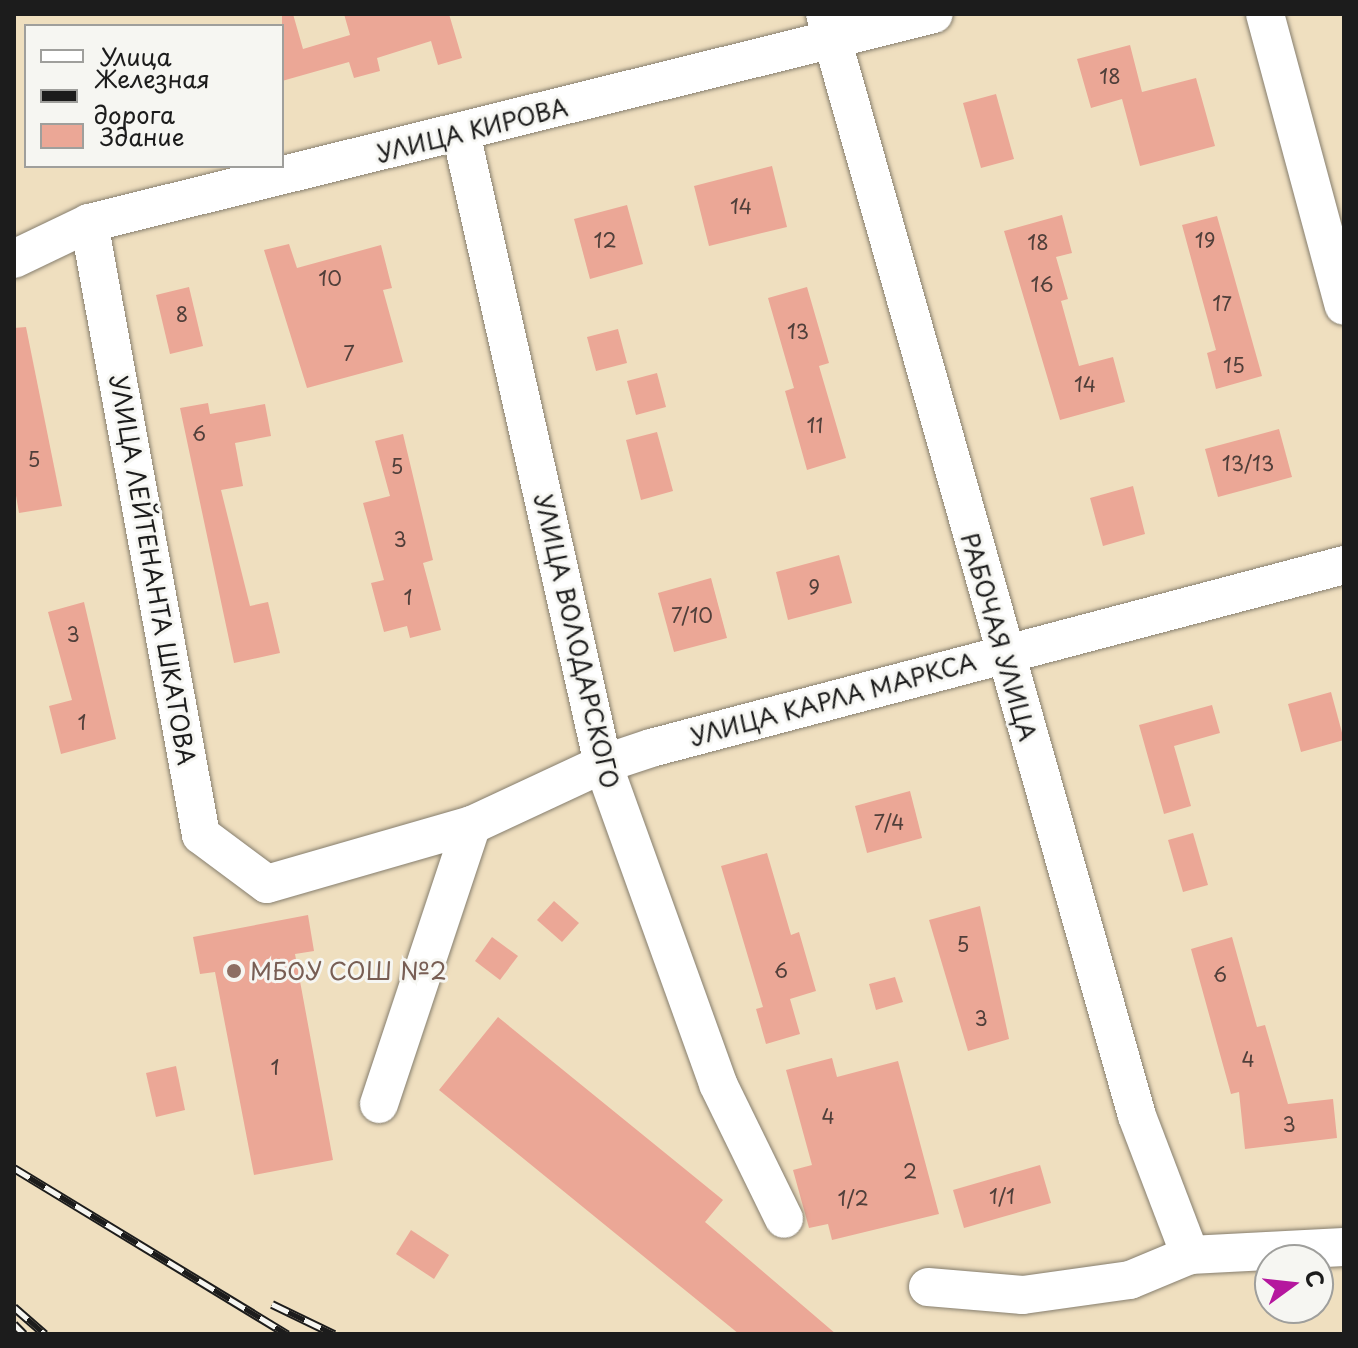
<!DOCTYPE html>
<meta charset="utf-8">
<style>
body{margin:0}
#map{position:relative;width:1358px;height:1348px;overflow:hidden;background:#efdfbf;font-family:"Playpen Sans",sans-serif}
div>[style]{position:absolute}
.building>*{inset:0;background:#eba796}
.roads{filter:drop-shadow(0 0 2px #867e6e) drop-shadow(0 0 2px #867e6e)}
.minor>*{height:38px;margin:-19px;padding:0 19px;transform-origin:19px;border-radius:19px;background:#fff}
.rail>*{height:9px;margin-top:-4.5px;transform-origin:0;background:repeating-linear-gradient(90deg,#f6f6f2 0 18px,#1c1c1c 0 36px);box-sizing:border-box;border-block:2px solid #1c1c1c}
.dots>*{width:22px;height:22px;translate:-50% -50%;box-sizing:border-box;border:4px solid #f6f6f2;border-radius:50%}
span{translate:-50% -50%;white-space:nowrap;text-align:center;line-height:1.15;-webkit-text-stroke:6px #f6f6f2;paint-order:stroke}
.number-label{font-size:20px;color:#503f3a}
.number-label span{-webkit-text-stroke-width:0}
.street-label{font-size:24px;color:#1c1c1c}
.education-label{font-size:24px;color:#785e54}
.left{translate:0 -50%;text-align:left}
.frame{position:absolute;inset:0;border:16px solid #1c1c1c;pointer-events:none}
.legend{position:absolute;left:24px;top:24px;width:260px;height:144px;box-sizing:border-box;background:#f6f6f2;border:2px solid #9f9f9c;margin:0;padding:10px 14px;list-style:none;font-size:24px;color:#1c1c1c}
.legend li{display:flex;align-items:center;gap:16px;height:40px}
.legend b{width:40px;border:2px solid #9f9f9c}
.north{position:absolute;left:1254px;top:1244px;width:80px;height:80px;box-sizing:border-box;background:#f6f6f2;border:2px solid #9f9f9c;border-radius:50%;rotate:75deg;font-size:22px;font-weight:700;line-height:32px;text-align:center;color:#1c1c1c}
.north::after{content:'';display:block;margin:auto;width:28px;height:36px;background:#b5179e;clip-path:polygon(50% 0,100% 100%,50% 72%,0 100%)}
</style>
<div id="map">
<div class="building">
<i style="clip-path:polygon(282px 14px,293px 14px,303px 49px,350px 35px,344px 14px,449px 14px,462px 58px,438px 65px,431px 41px,377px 58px,380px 71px,354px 78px,349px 62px,282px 81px)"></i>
<i style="clip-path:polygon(1130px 45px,1142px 92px,1196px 78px,1215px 146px,1140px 166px,1122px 99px,1091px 108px,1077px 59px)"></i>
<i style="clip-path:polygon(996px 94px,1014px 159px,981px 168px,963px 103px)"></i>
<i style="clip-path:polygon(772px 166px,787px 227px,709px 246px,694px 186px)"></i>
<i style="clip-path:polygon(627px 205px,643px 264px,590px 279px,574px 219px)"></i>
<i style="clip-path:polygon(1062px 215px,1072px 253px,1056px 257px,1068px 299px,1061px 301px,1079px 366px,1113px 357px,1125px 402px,1060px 420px,1004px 231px)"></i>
<i style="clip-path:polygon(1217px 216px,1262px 376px,1216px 389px,1207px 353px,1216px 350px,1182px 225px)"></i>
<i style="clip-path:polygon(289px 244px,297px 268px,381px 245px,392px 288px,383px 290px,403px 362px,307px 388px,264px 250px)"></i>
<i style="clip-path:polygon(189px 287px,203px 346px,170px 354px,156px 295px)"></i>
<i style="clip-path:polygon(807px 287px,829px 363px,819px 366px,846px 458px,807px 470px,785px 391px,794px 388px,768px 298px)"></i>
<i style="clip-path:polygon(26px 327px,62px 506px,19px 513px,14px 484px,14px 328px)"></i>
<i style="clip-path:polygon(618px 329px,627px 363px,596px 371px,587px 337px)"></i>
<i style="clip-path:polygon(657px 373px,666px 407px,636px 415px,627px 381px)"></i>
<i style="clip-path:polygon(208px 403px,210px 414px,265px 404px,271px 436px,235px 443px,243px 486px,221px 490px,250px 606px,268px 602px,280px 653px,234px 663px,180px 408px)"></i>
<i style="clip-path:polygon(1279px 429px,1292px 477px,1218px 497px,1205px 449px)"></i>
<i style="clip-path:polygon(657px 432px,673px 491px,641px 500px,626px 440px)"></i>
<i style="clip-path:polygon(403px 434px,433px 560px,423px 563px,441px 630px,410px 638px,407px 626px,384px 632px,371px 583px,384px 580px,363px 503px,390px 496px,375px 441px)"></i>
<i style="clip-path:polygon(1133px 486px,1145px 534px,1103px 546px,1090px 498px)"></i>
<i style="clip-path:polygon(839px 555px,852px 603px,788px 620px,776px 572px)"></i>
<i style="clip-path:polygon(711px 578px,727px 638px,674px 652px,658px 593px)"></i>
<i style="clip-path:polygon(84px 602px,116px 739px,61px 754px,49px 706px,72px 700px,48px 612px)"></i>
<i style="clip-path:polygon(1331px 692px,1344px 740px,1301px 752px,1288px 704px)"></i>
<i style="clip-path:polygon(1212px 705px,1220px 733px,1174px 746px,1191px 806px,1164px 814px,1139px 725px)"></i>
<i style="clip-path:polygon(910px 791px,922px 838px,867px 853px,855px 806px)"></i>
<i style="clip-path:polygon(1193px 833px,1208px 885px,1183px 892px,1168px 840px)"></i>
<i style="clip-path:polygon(767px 853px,791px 935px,799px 932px,816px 991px,790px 999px,800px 1034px,766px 1044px,756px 1009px,763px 1007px,721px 866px)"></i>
<i style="clip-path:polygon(554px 901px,579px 923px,562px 942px,537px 920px)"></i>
<i style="clip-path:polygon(980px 906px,1009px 1039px,968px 1051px,929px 920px)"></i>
<i style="clip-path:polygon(308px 915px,314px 951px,295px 954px,333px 1160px,254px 1175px,215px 972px,200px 974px,193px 937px)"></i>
<i style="clip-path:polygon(492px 937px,518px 956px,500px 980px,475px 961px)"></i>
<i style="clip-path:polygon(1232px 937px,1257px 1027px,1265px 1025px,1288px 1104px,1333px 1099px,1337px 1138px,1245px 1149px,1239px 1092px,1231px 1094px,1191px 949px)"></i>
<i style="clip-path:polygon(895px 977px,903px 1002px,876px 1010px,869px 984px)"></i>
<i style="clip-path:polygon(498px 1017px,723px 1200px,705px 1222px,836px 1334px,739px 1334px,439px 1090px)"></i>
<i style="clip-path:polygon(832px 1058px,837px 1077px,898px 1061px,939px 1214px,832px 1240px,828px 1224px,809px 1228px,793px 1170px,812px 1165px,786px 1070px)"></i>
<i style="clip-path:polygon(176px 1066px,185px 1110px,156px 1117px,146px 1073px)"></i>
<i style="clip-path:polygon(1040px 1165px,1051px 1203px,964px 1228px,953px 1190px)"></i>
<i style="clip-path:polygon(411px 1230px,449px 1255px,434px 1279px,396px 1254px)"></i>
</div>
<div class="roads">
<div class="minor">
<i style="left:825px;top:14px;width:1145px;rotate:74.19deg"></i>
<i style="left:1137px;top:1116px;width:149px;rotate:69.1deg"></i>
<i style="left:1265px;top:14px;width:302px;rotate:74.9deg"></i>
<i style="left:461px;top:133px;width:647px;rotate:77.32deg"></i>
<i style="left:603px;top:764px;width:340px;rotate:70.2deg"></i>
<i style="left:718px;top:1084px;width:150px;rotate:63.9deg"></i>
<i style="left:89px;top:223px;width:622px;rotate:79.63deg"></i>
<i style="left:201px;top:835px;width:82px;rotate:36.6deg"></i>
<i style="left:267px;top:884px;width:213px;rotate:-16.1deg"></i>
<i style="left:472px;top:825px;width:145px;rotate:-25deg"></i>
<i style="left:603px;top:764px;width:51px;rotate:-18.4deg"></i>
<i style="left:651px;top:748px;width:717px;rotate:-14.79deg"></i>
<i style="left:14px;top:259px;width:83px;rotate:-25.6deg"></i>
<i style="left:89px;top:223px;width:870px;rotate:-13.89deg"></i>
<i style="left:379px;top:1104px;width:294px;rotate:-71.6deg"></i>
<i style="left:928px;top:1287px;width:95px;rotate:4.8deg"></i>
<i style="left:1023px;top:1295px;width:108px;rotate:-8deg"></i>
<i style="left:1130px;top:1280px;width:65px;rotate:-22.6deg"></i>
<i style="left:1190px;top:1255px;width:154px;rotate:-3deg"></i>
</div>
</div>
<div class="rail">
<i style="left:14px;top:1168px;width:320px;rotate:31.3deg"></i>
<i style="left:272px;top:1304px;width:69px;rotate:25.8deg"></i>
<i style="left:14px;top:1307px;width:41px;rotate:41.1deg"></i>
<i style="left:14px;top:1324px;width:14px;rotate:45deg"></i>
</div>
<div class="dots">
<i style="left:234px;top:971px;background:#8d6e63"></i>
</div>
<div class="number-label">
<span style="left:1110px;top:76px">18</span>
<span style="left:741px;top:206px">14</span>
<span style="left:605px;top:240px">12</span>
<span style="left:1205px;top:240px">19</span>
<span style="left:1038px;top:242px">18</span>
<span style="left:330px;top:278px">10</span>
<span style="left:1042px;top:284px">16</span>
<span style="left:1222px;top:303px">17</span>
<span style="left:182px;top:314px">8</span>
<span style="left:798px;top:331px">13</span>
<span style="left:349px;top:353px">7</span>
<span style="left:1234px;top:365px">15</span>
<span style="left:1085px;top:384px">14</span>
<span style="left:815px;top:425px">11</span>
<span style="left:199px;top:433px">6</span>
<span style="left:34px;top:459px">5</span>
<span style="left:1248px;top:463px">13/13</span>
<span style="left:397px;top:466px">5</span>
<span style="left:400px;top:539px">3</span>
<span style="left:814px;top:587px">9</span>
<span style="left:408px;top:597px">1</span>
<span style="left:692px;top:615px">7/10</span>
<span style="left:73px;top:634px">3</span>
<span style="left:82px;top:722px">1</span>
<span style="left:889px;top:822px">7/4</span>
<span style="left:963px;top:944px">5</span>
<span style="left:781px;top:970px">6</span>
<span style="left:1220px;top:974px">6</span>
<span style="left:981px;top:1018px">3</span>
<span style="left:1248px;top:1059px">4</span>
<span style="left:275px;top:1067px">1</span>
<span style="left:828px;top:1116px">4</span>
<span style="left:1289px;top:1124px">3</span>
<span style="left:910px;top:1171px">2</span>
<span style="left:1002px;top:1196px">1/1</span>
<span style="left:853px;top:1198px">1/2</span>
</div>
<div class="street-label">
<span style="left:472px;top:130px;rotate:-14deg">УЛИЦА КИРОВА</span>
<span style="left:153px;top:570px;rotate:80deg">УЛИЦА ЛЕЙТЕНАНТА ШКАТОВА</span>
<span style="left:999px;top:637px;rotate:74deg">РАБОЧАЯ УЛИЦА</span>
<span style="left:577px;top:641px;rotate:77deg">УЛИЦА ВОЛОДАРСКОГО</span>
<span style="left:833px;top:699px;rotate:-15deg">УЛИЦА КАРЛА МАРКСА</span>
</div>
<div class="education-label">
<span class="left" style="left:250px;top:971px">МБОУ СОШ №2</span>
</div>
<div class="frame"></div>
<ul class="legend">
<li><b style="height:10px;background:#fff"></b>Улица</li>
<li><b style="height:10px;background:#1c1c1c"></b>Железная дорога</li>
<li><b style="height:22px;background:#eba796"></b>Здание</li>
</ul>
<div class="north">С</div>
</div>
